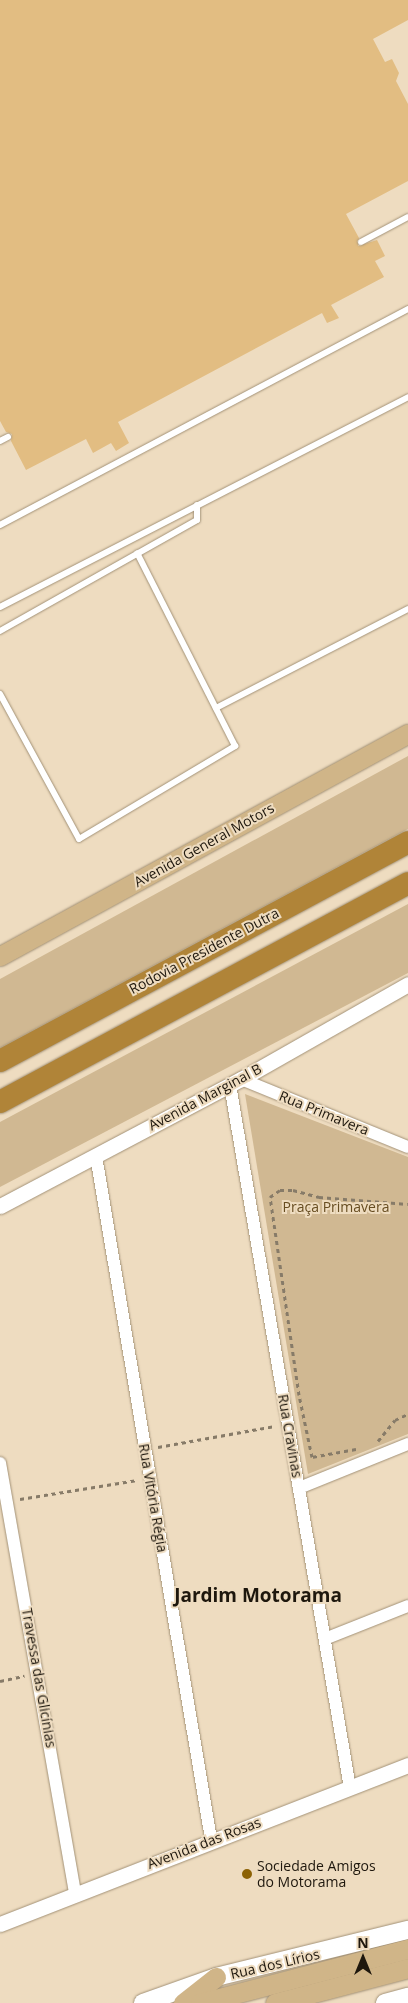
<!DOCTYPE html>
<meta charset="utf-8">
<style>
body{margin:0}
#map{position:relative;width:408px;height:2003px;overflow:hidden;background:#eedcc0;font-family:"Open Sans",sans-serif}
div>[style]{position:absolute}
.green>*{inset:0;background:#d0b892}
.building>*{inset:0;background:#e2bd82}
.path>*{height:3px;margin-top:-1.5px;transform-origin:0;background:repeating-linear-gradient(90deg,#877b68 0 4px,transparent 0 8px)}
.roads{filter:drop-shadow(0 0 1px #a39277) drop-shadow(0 0 1px #a39277)}
.service>*{height:6px;margin:-3px;padding:0 3px;transform-origin:3px;border-radius:3px;background:#fff}
.minor>*{height:12px;margin:-6px;padding:0 6px;transform-origin:6px;border-radius:6px;background:#fff}
.tertiary>*{height:15px;margin:-7.5px;padding:0 7.5px;transform-origin:7.5px;border-radius:7.5px;background:#fff}
.secondary>*{height:18px;margin:-9px;padding:0 9px;transform-origin:9px;border-radius:9px;background:#fff}
.primary>*{height:19px;margin:-9.5px;padding:0 9.5px;transform-origin:9.5px;border-radius:9.5px;background:#d0b588}
.motorway>*{height:22px;margin:-11px;padding:0 11px;transform-origin:11px;border-radius:11px;background:#b08438}
.dots>*{width:14px;height:14px;translate:-50% -50%;box-sizing:border-box;border:2px solid #eedcc0;border-radius:50%}
span{translate:-50% -50%;white-space:nowrap;text-align:center;line-height:1.15;-webkit-text-stroke:4px #eedcc0;paint-order:stroke}
.street-label{font-size:14px;color:#1e170d}
.park-label{font-size:14px;color:#674d21}
.poi-label{font-size:14px;color:#1e170d}
.left{translate:0 -50%;text-align:left}
.district-label{font-size:19px;color:#1e170d;font-weight:700}
.north{position:absolute;left:338px;top:1933px;width:50px;height:50px;-webkit-text-stroke:4px #eedcc0;paint-order:stroke;rotate:0deg;font-size:14px;font-weight:700;line-height:20px;text-align:center;color:#1e170d}
.north::after{content:'';display:block;margin:auto;width:18px;height:22px;background:#1e170d;clip-path:polygon(50% 0,100% 100%,50% 72%,0 100%)}
</style>
<div id="map">
<div class="green">
<i style="clip-path:polygon(408px 756px,408px 829px,0 1048px,0 979px)"></i>
<i style="clip-path:polygon(408px 904px,408px 973px,0 1187px,0 1122px)"></i>
<i style="clip-path:polygon(245px 1094px,408px 1157px,408px 1434px,308px 1474px)"></i>
</div>
<div class="building">
<i style="clip-path:polygon(0 0,408px 0,408px 20px,373px 39px,385px 62px,392px 59px,399px 73px,396px 81px,408px 104px,408px 181px,346px 214px,359px 238px,358px 246px,377px 240px,385px 256px,375px 261px,384px 277px,331px 305px,339px 318px,327px 323px,322px 313px,118px 422px,129px 443px,116px 451px,111px 443px,93px 453px,86px 439px,26px 470px,11px 441px,12px 434px,6px 432px,0 421px)"></i>
</div>
<div class="path">
<i style="left:378px;top:1441px;width:27px;rotate:-51deg"></i>
<i style="left:395px;top:1420px;width:14px;rotate:-25deg"></i>
<i style="left:158px;top:1447px;width:119px;rotate:-10.2deg"></i>
<i style="left:356px;top:1449px;width:45px;rotate:169.7deg"></i>
<i style="left:312px;top:1457px;width:63px;rotate:-101.8deg"></i>
<i style="left:299px;top:1395px;width:200px;rotate:-98.3deg"></i>
<i style="left:270px;top:1197px;width:12px;rotate:-35deg"></i>
<i style="left:280px;top:1190px;width:13px"></i>
<i style="left:293px;top:1190px;width:27px;rotate:15deg"></i>
<i style="left:319px;top:1197px;width:89px;rotate:4.5deg"></i>
<i style="left:20px;top:1499px;width:119px;rotate:-9.2deg"></i>
<i style="left:0;top:1681px;width:25px;rotate:-12deg"></i>
</div>
<div class="roads">
<div class="service">
<i style="left:361px;top:242px;width:53px;rotate:-28deg"></i>
<i style="left:0;top:441px;width:9px;rotate:-27deg"></i>
<i style="left:0;top:525px;width:462px;rotate:-27.9deg"></i>
<i style="left:0;top:607px;width:459px;rotate:-27.2deg"></i>
<i style="left:0;top:631px;width:226px;rotate:-29.4deg"></i>
<i style="left:197px;top:520px;width:15px;rotate:-90deg"></i>
<i style="left:0;top:694px;width:165px;rotate:61.4deg"></i>
<i style="left:79px;top:839px;width:182px;rotate:-30.8deg"></i>
<i style="left:235px;top:746px;width:216px;rotate:-116.9deg"></i>
<i style="left:216px;top:708px;width:216px;rotate:-27.3deg"></i>
</div>
<div class="minor">
<i style="left:241px;top:1079px;width:180px;rotate:22.2deg"></i>
<i style="left:230px;top:1085px;width:713px;rotate:80.31deg"></i>
<i style="left:96px;top:1156px;width:693px;rotate:80.44deg"></i>
<i style="left:0;top:1463px;width:437px;rotate:80.1deg"></i>
<i style="left:299px;top:1488px;width:118px;rotate:-22deg"></i>
<i style="left:327px;top:1638px;width:87px;rotate:-21.6deg"></i>
</div>
<div class="tertiary">
<i style="left:0;top:1206px;width:272px;rotate:-27.8deg"></i>
<i style="left:241px;top:1079px;width:192px;rotate:-29.6deg"></i>
<i style="left:0;top:1924px;width:438px;rotate:-21.3deg"></i>
</div>
<div class="secondary">
<i style="left:143px;top:2003px;width:77px;rotate:-19.6deg"></i>
<i style="left:216px;top:1977px;width:198px;rotate:-13.8deg"></i>
<i style="left:385px;top:2003px;width:24px;rotate:-15deg"></i>
</div>
<div class="primary">
<i style="left:0;top:956px;width:464px;rotate:-28.6deg"></i>
<i style="left:183px;top:2003px;width:42px;rotate:-38.2deg"></i>
<i style="left:200px;top:2003px;width:215px;rotate:-14.6deg"></i>
<i style="left:275px;top:2003px;width:138px;rotate:-14.7deg"></i>
</div>
<div class="motorway">
<i style="left:0;top:1061px;width:463px;rotate:-28.2deg"></i>
<i style="left:0;top:1102px;width:463px;rotate:-28.2deg"></i>
</div>
</div>
<div class="dots">
<i style="left:247px;top:1874px;background:#8c6205"></i>
</div>
<div class="street-label">
<span style="left:204px;top:845px;rotate:-29deg">Avenida General Motors</span>
<span style="left:204px;top:951px;rotate:-28deg">Rodovia Presidente Dutra</span>
<span style="left:205px;top:1097px;rotate:-28deg">Avenida Marginal B</span>
<span style="left:324px;top:1113px;rotate:22deg">Rua Primavera</span>
<span style="left:290px;top:1436px;rotate:80deg">Rua Cravinas</span>
<span style="left:153px;top:1498px;rotate:80deg">Rua Vitória Régia</span>
<span style="left:39px;top:1678px;rotate:80deg">Travessa das Glicínias</span>
<span style="left:204px;top:1843px;rotate:-21deg">Avenida das Rosas</span>
<span style="left:275px;top:1964px;rotate:-13deg">Rua dos Lírios</span>
</div>
<div class="park-label">
<span style="left:336px;top:1207px">Praça Primavera</span>
</div>
<div class="poi-label">
<span class="left" style="left:257px;top:1874px">Sociedade Amigos<br>do Motorama</span>
</div>
<div class="district-label">
<span style="left:258px;top:1596px">Jardim Motorama</span>
</div>
<div class="north">N</div>
</div>
